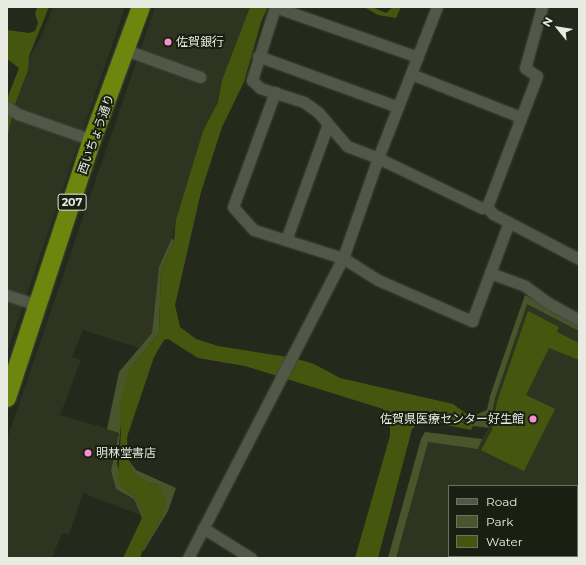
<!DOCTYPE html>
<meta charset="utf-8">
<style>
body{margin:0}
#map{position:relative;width:586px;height:565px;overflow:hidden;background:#25291b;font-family:Montserrat,"Noto Sans JP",sans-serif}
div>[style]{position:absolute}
.built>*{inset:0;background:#2e3420}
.green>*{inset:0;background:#49562c}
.water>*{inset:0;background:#45570f}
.roads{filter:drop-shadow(0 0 1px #42463b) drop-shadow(0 0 1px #42463b)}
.minor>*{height:11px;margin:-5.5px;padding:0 5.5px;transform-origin:5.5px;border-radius:5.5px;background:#525748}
.trunk>*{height:18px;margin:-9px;padding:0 9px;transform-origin:9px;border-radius:9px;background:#6d860e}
.dots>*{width:11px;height:11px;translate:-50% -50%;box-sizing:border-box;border:2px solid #1b1f12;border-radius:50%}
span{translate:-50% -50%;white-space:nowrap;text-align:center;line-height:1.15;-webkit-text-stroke:4px #1b1f12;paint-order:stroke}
.shield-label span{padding:1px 3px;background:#1b1f12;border:1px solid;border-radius:3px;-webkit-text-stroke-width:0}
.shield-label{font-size:11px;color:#e8ebe2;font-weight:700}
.poi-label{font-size:12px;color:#e8ebe2}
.left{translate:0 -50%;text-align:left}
.right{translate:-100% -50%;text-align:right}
.street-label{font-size:12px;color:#e8ebe2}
.frame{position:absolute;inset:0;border:8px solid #e8ebe2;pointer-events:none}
.legend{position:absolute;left:448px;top:485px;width:130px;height:72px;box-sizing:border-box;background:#1b1f12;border:1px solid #6d7165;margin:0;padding:5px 7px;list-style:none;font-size:12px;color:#e8ebe2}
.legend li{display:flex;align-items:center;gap:8px;height:20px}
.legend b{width:20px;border:1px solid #6d7165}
.north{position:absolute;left:538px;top:8px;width:40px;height:40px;-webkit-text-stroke:3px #1b1f12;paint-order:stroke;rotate:300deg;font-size:11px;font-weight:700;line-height:16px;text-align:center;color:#e8ebe2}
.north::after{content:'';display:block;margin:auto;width:14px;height:18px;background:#e8ebe2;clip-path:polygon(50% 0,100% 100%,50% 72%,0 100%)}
</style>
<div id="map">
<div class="built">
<i style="clip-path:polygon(53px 7px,125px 7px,7px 353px,7px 123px,22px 71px,42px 35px)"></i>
<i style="clip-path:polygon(155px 7px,250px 7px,222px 80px,218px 102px,203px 131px,172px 238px,159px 267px,152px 333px,139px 348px,83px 330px,72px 357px,81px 360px,60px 415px,119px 432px,111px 471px,116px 489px,134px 499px,140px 515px,83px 493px,69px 534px,62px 533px,52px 558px,7px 558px,7px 439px)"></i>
<i style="clip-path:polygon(evenodd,525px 295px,579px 323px,579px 558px,388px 558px,421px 439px,425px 432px,482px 439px,489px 428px,490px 396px,525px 295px,449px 486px,577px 486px,577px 556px,449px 556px,449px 486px)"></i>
</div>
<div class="green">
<i style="clip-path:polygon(172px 238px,174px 241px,161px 270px,159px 333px,129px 370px,122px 413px,117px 463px,122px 487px,135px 497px,142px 510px,142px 518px,134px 499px,116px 489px,111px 471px,119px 433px,107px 429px,119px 372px,152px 333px,159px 267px)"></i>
<i style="clip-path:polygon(525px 295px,579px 323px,579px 331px,527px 304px,495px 398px,489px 428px,473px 426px,471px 417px,487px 410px,490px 396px)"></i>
<i style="clip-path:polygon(425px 432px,482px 439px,478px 449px,428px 442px,396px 558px,388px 558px,421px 439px)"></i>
<i style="clip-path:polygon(128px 459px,136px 470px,176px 488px,168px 511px,143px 552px,143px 549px,162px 516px,160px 485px,148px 483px,134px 474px)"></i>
</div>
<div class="water">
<i style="clip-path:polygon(37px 7px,49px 7px,29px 56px,28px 70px,15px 104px,7px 138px,7px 99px,19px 68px,7px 59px,7px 30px,29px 33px,35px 31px,38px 23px,35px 14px)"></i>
<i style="clip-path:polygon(250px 7px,268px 7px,261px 22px,244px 82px,222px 127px,201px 192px,175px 305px,180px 327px,196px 339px,218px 346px,294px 358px,314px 364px,340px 378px,453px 404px,471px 417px,473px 426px,471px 430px,426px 421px,419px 423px,412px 429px,378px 558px,355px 558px,390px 436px,390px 416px,383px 409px,245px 366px,198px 358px,168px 339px,164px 340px,154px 357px,127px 437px,128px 459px,134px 474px,148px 483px,160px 485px,166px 503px,162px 516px,143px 549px,140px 558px,123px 558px,142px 518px,142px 510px,135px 497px,122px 487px,118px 480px,121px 431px,119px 407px,129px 370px,159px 333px,161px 270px,174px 241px,176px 220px,203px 131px,218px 102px,222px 80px)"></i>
<i style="clip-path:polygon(364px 7px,372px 7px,386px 13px,393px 7px,401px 7px,396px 18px,378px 15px)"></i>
<i style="clip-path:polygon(528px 311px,559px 327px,557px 332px,579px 343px,579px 360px,549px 348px,526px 395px,555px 409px,524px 471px,481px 450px,492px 430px,497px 402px)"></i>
</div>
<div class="roads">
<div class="minor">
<i style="left:275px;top:7px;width:77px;rotate:107.5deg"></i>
<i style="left:252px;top:80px;width:11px;rotate:45deg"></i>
<i style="left:260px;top:88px;width:46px;rotate:17.7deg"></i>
<i style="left:304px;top:102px;width:17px;rotate:36deg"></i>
<i style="left:318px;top:112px;width:45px;rotate:49.5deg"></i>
<i style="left:347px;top:146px;width:33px;rotate:21deg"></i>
<i style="left:378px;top:158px;width:115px;rotate:25.7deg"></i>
<i style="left:482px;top:208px;width:5px;rotate:-11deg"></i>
<i style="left:275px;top:7px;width:151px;rotate:19.3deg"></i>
<i style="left:542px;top:7px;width:63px;rotate:105.6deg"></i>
<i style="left:525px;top:68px;width:14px;rotate:34deg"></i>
<i style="left:537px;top:76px;width:140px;rotate:110.9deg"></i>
<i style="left:487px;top:207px;width:9px;rotate:49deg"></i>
<i style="left:493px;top:214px;width:97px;rotate:27.6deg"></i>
<i style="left:126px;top:50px;width:79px;rotate:20deg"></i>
<i style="left:258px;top:56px;width:149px;rotate:20deg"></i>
<i style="left:411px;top:74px;width:117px;rotate:21.5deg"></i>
<i style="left:275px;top:92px;width:122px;rotate:110.1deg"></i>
<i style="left:233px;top:207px;width:31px;rotate:48deg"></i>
<i style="left:254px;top:230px;width:93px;rotate:17.5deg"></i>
<i style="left:343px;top:258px;width:41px;rotate:32.2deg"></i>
<i style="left:378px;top:280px;width:103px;rotate:23.6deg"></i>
<i style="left:472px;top:321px;width:51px;rotate:-69.4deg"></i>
<i style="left:490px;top:273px;width:37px;rotate:20deg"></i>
<i style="left:525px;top:286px;width:27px;rotate:36deg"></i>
<i style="left:547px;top:302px;width:37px;rotate:29deg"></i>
<i style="left:7px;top:107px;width:13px;rotate:32deg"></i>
<i style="left:18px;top:114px;width:78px;rotate:19.4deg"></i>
<i style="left:286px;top:240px;width:123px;rotate:-70.1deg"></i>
<i style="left:490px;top:273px;width:54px;rotate:-69.6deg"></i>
<i style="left:7px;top:295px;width:33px;rotate:18deg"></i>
<i style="left:203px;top:528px;width:57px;rotate:32deg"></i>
<i style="left:188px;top:558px;width:338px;rotate:-62.7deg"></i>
<i style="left:343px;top:258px;width:106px;rotate:-70.7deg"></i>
<i style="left:378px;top:158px;width:162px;rotate:-68.7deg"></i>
</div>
<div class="trunk">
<i style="left:7px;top:398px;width:272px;rotate:-71.8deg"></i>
<i style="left:92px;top:140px;width:142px;rotate:-69.8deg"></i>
</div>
</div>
<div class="dots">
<i style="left:168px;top:42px;background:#f590d1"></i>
<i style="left:533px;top:419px;background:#f590d1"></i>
<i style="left:88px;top:453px;background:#f590d1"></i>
</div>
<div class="shield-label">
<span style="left:72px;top:202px">207</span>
</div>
<div class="poi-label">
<span class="left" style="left:176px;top:42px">佐賀銀行</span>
<span class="right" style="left:524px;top:419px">佐賀県医療センター好生館</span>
<span class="left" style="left:96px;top:453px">明林堂書店</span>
</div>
<div class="street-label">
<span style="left:96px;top:134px;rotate:-70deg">西いちょう通り</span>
</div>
<div class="frame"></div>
<ul class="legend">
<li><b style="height:5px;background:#525748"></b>Road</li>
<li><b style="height:11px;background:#49562c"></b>Park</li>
<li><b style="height:11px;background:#45570f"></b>Water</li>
</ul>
<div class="north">N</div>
</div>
